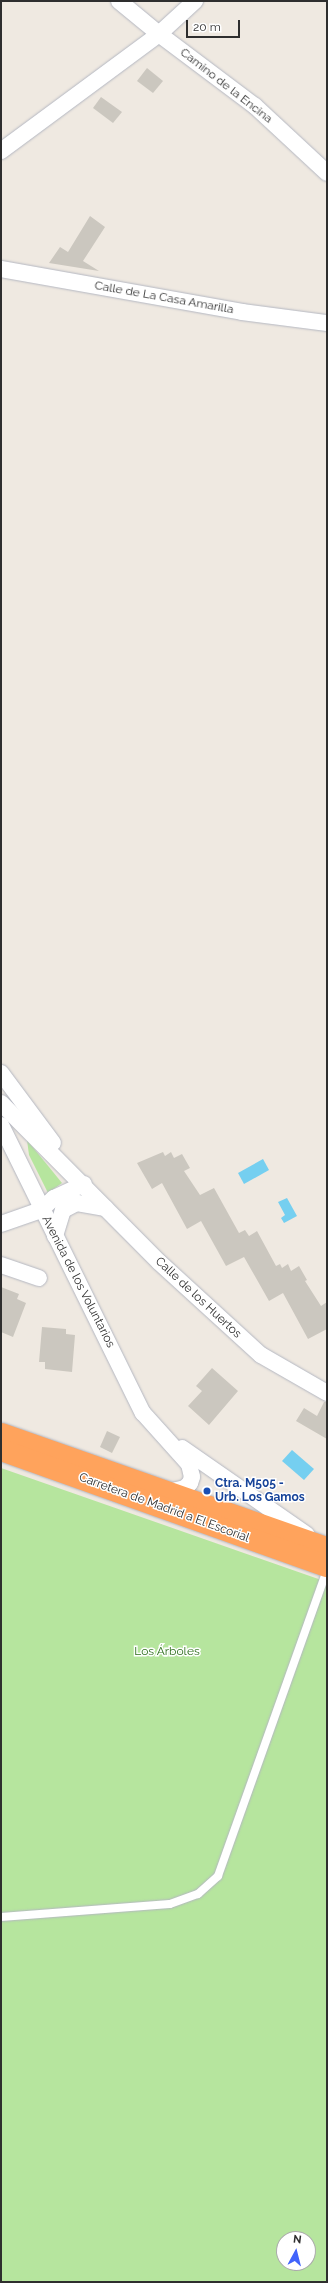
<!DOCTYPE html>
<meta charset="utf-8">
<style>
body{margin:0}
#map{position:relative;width:328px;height:2283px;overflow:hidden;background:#efe9e1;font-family:Raleway,sans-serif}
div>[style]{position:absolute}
.green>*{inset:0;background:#b6e59e}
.water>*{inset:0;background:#75cff0}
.building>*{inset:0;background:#cbc7bf}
.roads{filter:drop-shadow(0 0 1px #b4b7c1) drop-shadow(0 0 1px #b4b7c1)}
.lane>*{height:8px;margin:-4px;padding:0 4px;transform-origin:4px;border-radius:4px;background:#fff}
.street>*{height:16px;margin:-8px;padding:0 8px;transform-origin:8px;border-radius:8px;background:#fff}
.highway>*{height:22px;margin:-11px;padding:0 11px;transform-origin:11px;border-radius:11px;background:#ffa35c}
.dots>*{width:11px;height:11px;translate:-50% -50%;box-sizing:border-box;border:2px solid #fff;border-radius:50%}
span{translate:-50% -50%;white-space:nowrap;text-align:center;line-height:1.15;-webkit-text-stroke:3px #fff;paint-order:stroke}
.street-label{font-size:12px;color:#2e2e2e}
.transit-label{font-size:12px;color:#164399;font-weight:700}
.left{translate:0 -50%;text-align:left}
.park-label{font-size:12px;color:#2c6e1b}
.frame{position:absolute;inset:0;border:2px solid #2e2e2e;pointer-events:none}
.north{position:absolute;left:276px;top:2231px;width:40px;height:40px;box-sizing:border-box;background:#fff;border:1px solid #ababab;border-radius:50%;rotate:7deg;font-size:11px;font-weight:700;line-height:16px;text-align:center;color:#2e2e2e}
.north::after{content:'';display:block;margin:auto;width:14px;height:18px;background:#4264fb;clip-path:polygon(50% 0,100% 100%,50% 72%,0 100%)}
.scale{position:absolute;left:186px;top:20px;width:54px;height:18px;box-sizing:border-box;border:2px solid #2e2e2e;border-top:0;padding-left:5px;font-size:12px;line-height:14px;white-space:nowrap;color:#2e2e2e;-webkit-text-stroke:3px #fff;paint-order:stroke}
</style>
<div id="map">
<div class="green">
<i style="clip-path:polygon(27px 1140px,62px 1183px,48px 1193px,29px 1155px)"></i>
<i style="clip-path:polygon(evenodd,1px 1468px,327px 1582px,327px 2282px,1px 2282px,1px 1468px,284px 2239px,308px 2239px,308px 2263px,284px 2263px,284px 2239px)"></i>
</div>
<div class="water">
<i style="clip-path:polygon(263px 1159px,269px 1170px,244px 1184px,238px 1173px)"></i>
<i style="clip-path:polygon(287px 1198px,297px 1216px,284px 1223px,281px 1218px,285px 1215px,278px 1202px)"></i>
<i style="clip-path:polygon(292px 1450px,314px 1469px,304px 1480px,282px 1461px)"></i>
</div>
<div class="building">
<i style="clip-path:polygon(147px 68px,163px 81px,153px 93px,137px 81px)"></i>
<i style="clip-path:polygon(101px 97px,122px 112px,113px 123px,93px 108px)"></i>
<i style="clip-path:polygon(90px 216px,105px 227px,83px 261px,99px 271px,49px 263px,60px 247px,68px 252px)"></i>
<i style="clip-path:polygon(163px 1152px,165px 1156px,171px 1152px,174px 1158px,182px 1154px,190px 1168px,184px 1171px,200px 1195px,214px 1188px,239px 1233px,245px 1230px,249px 1236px,257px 1231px,276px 1266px,280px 1264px,282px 1268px,288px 1264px,291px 1271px,299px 1266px,307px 1280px,305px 1281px,321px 1306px,327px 1302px,327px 1329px,308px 1339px,283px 1293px,269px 1301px,244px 1257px,226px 1266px,201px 1221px,187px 1229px,162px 1183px,152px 1189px,137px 1163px)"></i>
<i style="clip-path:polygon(1px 1287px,19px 1294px,17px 1299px,26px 1303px,13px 1337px,1px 1332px)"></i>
<i style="clip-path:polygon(42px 1327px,66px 1329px,66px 1334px,75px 1335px,72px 1372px,45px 1369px,45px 1362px,39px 1362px)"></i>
<i style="clip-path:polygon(212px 1368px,238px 1391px,209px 1425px,188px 1406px,202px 1391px,196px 1386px)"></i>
<i style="clip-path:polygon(324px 1402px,327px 1402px,327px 1439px,296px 1421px,304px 1408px,317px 1416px)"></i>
<i style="clip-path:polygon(107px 1431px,120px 1437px,112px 1453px,100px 1447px)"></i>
</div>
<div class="roads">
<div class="lane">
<i style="left:1px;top:1917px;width:169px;rotate:-4.4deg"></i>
<i style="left:170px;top:1904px;width:30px;rotate:-20deg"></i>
<i style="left:198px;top:1894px;width:27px;rotate:-42deg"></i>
<i style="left:218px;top:1876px;width:325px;rotate:-70.4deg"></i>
</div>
<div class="street">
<i style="left:119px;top:1px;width:52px;rotate:39.5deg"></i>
<i style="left:159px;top:34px;width:120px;rotate:36.9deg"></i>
<i style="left:255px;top:106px;width:98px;rotate:42.9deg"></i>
<i style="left:1px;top:151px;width:197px;rotate:-36.5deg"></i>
<i style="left:159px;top:34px;width:49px;rotate:-42.5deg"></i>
<i style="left:1px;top:269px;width:245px;rotate:10.1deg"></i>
<i style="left:242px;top:312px;width:86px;rotate:7.4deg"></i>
<i style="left:1px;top:1073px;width:87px;rotate:53.4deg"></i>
<i style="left:1px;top:1103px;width:224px;rotate:45.2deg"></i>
<i style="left:159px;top:1262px;width:138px;rotate:42.4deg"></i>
<i style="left:261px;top:1355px;width:76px;rotate:29.9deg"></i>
<i style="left:1px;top:1125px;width:321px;rotate:63.8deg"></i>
<i style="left:143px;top:1413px;width:69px;rotate:48deg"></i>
<i style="left:189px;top:1464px;width:13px;rotate:77deg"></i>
<i style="left:192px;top:1477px;width:6px;rotate:108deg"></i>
<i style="left:190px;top:1483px;width:7px;rotate:135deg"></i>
<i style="left:185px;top:1488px;width:16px;rotate:166deg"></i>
<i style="left:1px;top:1224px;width:42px;rotate:-19.3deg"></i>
<i style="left:41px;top:1210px;width:18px;rotate:-43deg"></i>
<i style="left:54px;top:1198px;width:33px;rotate:-25deg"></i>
<i style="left:55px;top:1236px;width:27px;rotate:-73deg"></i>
<i style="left:63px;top:1210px;width:16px;rotate:-27deg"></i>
<i style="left:77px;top:1203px;width:29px;rotate:10deg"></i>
<i style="left:1px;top:1265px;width:40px;rotate:18.9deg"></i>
<i style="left:182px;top:1448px;width:152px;rotate:34.8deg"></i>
</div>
<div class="highway">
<i style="left:1px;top:1434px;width:345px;rotate:19.3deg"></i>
<i style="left:1px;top:1450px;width:346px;rotate:19.6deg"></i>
</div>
</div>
<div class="dots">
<i style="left:207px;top:1491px;background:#1a4fb4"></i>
</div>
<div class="street-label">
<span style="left:226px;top:86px;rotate:38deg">Camino de la Encina</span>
<span style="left:164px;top:298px;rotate:10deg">Calle de La Casa Amarilla</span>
<span style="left:78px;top:1282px;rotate:63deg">Avenida de los Voluntarios</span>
<span style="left:198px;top:1298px;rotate:43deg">Calle de los Huertos</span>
<span style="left:164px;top:1508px;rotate:20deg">Carretera de Madrid a El Escorial</span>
</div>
<div class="transit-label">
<span class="left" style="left:215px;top:1491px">Ctra. M505 -<br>Urb. Los Gamos</span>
</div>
<div class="park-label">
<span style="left:167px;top:1652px">Los Árboles</span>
</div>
<div class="frame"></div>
<div class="north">N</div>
<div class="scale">20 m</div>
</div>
